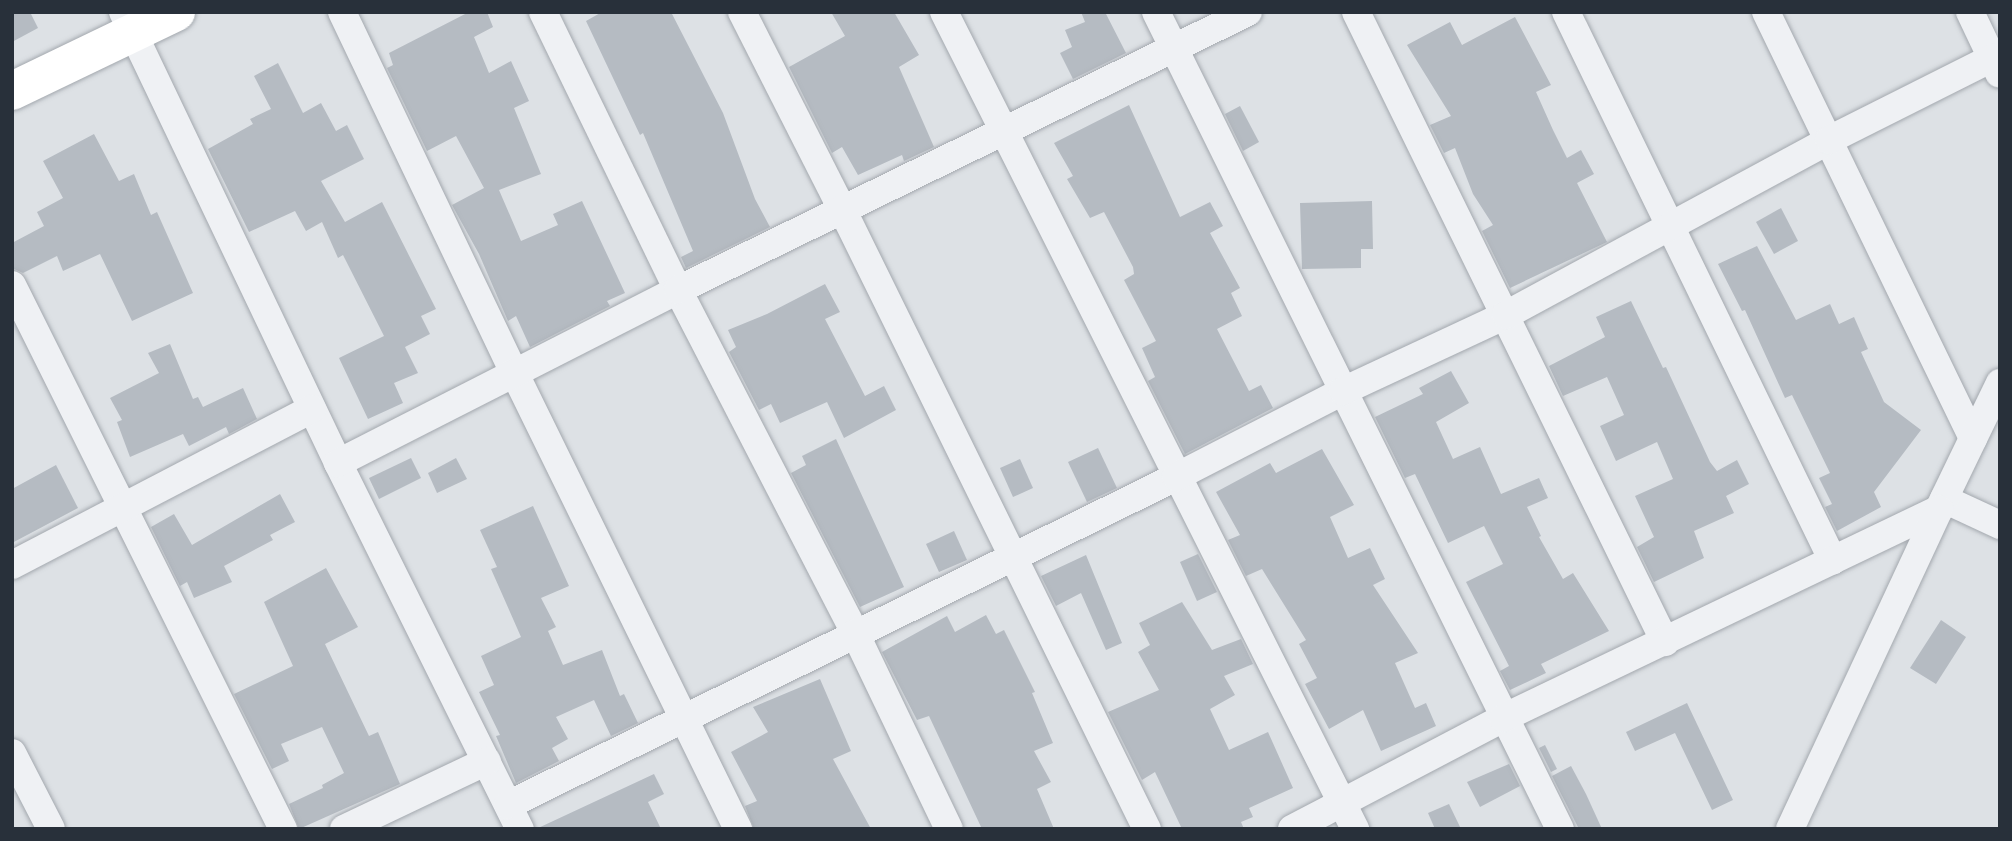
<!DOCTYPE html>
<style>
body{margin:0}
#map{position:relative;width:2012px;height:841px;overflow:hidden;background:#dde1e5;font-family:Manrope,sans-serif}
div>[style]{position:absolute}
.building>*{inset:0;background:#b5bbc2}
.roads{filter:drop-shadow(0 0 2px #a3a8ae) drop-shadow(0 0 2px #a3a8ae)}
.minor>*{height:28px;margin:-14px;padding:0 14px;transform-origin:14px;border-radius:14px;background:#eff1f4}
.secondary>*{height:38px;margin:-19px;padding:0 19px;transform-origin:19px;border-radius:19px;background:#fff}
span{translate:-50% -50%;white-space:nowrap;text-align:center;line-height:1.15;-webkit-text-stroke:7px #ecf0f3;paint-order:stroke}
.frame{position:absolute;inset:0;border:14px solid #28303a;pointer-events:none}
</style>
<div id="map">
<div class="building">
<i style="clip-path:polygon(12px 12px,30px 12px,38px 28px,12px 42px)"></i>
<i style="clip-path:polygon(469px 12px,487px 12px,493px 27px,474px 37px,489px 73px,511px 61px,529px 101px,514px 108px,541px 174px,499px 190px,521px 241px,558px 225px,553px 214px,582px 201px,625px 293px,607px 301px,610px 306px,530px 347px,516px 316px,508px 321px,479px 254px,452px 205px,484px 188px,456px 136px,427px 151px,387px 68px,393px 65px,389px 53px)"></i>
<i style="clip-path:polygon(602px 12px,671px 12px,723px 113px,755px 199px,770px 227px,686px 268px,681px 257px,693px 251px,643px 133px,640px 135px,586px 21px)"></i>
<i style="clip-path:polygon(831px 12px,894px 12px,919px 55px,899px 67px,934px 147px,904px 161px,902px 155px,858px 175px,842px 147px,832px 153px,789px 67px,845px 36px)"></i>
<i style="clip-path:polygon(1081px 12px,1105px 12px,1126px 53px,1073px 79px,1060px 53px,1072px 47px,1065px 30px,1085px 22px)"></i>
<i style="clip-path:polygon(1515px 17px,1551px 85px,1536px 92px,1553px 130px,1567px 158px,1581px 150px,1594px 174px,1577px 183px,1607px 242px,1510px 288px,1482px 231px,1493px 225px,1473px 194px,1455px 148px,1444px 153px,1430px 125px,1451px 116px,1407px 45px,1450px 22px,1462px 45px)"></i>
<i style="clip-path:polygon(278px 63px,303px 113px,321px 103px,336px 131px,347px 125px,364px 159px,321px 181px,345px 222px,382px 202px,436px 309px,421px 316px,430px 334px,405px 347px,418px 373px,394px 383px,403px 403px,368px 419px,339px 358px,384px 336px,343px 255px,338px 258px,322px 222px,306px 231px,295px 211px,249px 232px,208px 149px,253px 124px,250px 119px,271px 109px,254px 76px)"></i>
<i style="clip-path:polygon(1129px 105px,1180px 217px,1210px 202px,1223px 226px,1210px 233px,1240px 288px,1231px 293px,1242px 316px,1217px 329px,1249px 391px,1261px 385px,1273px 408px,1185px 454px,1148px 381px,1155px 377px,1142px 348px,1156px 341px,1124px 280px,1134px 274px,1133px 267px,1104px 212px,1090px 218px,1067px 179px,1073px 176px,1054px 143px)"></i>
<i style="clip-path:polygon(1240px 106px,1259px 142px,1243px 151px,1225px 114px)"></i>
<i style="clip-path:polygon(94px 134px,119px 181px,134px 174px,151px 215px,157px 212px,193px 293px,132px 321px,100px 254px,63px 271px,57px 256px,23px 273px,12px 268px,12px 243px,44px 226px,37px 212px,63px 198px,43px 161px)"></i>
<i style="clip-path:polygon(1372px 201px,1373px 249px,1361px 249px,1361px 268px,1302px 269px,1300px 203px)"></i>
<i style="clip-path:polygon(1781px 208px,1798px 241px,1774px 254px,1756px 222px)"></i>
<i style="clip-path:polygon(1757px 246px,1796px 320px,1830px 304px,1839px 324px,1854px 317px,1868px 349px,1861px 352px,1884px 402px,1921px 430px,1874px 492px,1881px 507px,1837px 531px,1825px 507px,1832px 504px,1819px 478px,1830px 473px,1792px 395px,1785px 398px,1745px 310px,1742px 311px,1718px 264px)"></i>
<i style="clip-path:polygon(825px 284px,840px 312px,825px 319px,865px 396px,884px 386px,896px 410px,844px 438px,827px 402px,780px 423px,771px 404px,759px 410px,729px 352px,736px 347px,728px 330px,767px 314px)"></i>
<i style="clip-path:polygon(1631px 301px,1663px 368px,1666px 367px,1710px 462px,1717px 471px,1737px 460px,1749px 484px,1726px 496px,1734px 513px,1694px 531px,1704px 558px,1654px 582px,1637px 547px,1654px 537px,1635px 496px,1673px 479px,1657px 442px,1616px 461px,1600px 426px,1624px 415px,1607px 377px,1563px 396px,1549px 366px,1605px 337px,1596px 317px)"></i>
<i style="clip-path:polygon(170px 344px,193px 399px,198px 397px,203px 407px,243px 388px,257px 419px,229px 434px,226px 427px,189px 446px,183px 434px,130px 457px,117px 422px,122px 420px,110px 398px,159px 373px,148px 353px)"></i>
<i style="clip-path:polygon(1451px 371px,1469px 403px,1436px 422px,1453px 459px,1480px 447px,1501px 494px,1539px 478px,1548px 498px,1527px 507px,1541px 536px,1539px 537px,1563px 579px,1573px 573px,1609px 631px,1541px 664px,1546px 673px,1510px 690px,1500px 671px,1509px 666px,1466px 582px,1503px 564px,1484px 526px,1448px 543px,1415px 474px,1405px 478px,1375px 417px,1423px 394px,1419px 388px)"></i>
<i style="clip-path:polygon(836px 439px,904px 587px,860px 607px,791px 473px,806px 465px,802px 456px)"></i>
<i style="clip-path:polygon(1098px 448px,1117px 488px,1087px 502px,1068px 462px)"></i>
<i style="clip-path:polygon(1322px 449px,1354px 505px,1330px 517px,1348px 558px,1370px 548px,1385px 579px,1373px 585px,1418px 653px,1395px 663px,1415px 708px,1426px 703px,1436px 726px,1381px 751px,1363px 710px,1329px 729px,1305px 684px,1317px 678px,1299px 644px,1306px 640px,1262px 569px,1246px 576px,1228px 540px,1240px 535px,1216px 492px,1270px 463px,1276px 473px)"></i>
<i style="clip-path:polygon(411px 458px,421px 478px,379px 499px,369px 478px)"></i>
<i style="clip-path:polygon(456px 458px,467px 479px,437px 493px,428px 473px)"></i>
<i style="clip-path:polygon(1020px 459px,1033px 488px,1013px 497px,1000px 468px)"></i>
<i style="clip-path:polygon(56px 465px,78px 508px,12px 543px,12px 489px)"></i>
<i style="clip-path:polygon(280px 494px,295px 522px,270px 535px,273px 540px,224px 566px,232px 582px,194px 598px,187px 582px,180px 586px,151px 527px,174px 514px,192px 545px)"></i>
<i style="clip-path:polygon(533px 506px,569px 586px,541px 598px,556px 627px,548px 631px,563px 665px,602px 650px,620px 696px,624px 694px,638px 723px,611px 736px,594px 700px,556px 717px,568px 739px,552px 748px,559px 761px,516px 783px,496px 736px,500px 735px,479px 692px,494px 685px,481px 656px,521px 637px,491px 569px,497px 567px,480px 530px)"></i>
<i style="clip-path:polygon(954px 531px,967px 560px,939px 572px,926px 544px)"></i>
<i style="clip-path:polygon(1198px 554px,1217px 592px,1197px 601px,1180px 562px)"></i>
<i style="clip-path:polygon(1086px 555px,1122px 643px,1106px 650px,1081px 593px,1056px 606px,1041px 576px)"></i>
<i style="clip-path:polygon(326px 568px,358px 627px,325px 644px,369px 736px,378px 732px,400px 784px,299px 829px,289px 804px,323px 788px,322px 785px,344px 773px,322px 727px,281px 744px,289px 761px,272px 769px,234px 694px,293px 666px,264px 602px)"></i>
<i style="clip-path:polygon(1182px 602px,1212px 650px,1241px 639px,1253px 664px,1224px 676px,1235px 695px,1210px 709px,1229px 750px,1268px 732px,1293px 788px,1249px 808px,1253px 817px,1241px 822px,1244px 829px,1182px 829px,1155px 772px,1142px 780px,1108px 712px,1159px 690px,1138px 652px,1150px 645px,1139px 623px)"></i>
<i style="clip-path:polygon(986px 615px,996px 634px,1004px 630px,1035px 692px,1032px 693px,1053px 743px,1034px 751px,1051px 782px,1037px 789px,1054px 829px,982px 829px,929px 716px,917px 720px,882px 652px,947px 616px,955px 632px)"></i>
<i style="clip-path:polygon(1941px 620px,1966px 637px,1936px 684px,1910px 668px)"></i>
<i style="clip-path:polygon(820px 679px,851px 751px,833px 759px,871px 829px,754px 829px,745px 806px,757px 801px,731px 752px,768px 732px,753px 707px)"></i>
<i style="clip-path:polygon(1687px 703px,1733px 800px,1712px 810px,1675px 733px,1635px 751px,1626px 732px)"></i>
<i style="clip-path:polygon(1545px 745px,1557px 769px,1551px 772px,1539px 748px)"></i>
<i style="clip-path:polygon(1509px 764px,1520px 786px,1480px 807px,1467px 782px)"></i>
<i style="clip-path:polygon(1571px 766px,1586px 794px,1602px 829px,1579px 829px,1558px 788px,1552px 776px)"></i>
<i style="clip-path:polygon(654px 774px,664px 794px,648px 802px,661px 829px,536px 829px)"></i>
<i style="clip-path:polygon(1449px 804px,1461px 829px,1435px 829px,1428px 813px)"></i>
</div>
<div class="roads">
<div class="minor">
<i style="left:123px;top:12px;width:500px;rotate:64.5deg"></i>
<i style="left:338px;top:463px;width:409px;rotate:63.6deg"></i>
<i style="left:342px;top:12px;width:401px;rotate:64.5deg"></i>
<i style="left:515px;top:374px;width:507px;rotate:63.89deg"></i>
<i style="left:543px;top:12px;width:309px;rotate:64.1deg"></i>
<i style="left:678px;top:290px;width:386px;rotate:62.7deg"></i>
<i style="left:855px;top:633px;width:217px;rotate:64.4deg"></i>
<i style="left:742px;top:12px;width:221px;rotate:63.1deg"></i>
<i style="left:842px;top:209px;width:691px;rotate:63.81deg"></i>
<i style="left:944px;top:12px;width:915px;rotate:63.29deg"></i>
<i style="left:1156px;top:12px;width:911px;rotate:63.69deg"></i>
<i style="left:1356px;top:12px;width:702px;rotate:63.87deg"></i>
<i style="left:1566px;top:12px;width:610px;rotate:64.06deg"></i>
<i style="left:1766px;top:12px;width:474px;rotate:64.1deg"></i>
<i style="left:1970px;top:12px;width:68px;rotate:64.6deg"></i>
<i style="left:12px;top:285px;width:608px;rotate:63.52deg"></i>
<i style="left:338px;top:463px;width:381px;rotate:-27deg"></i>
<i style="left:678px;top:290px;width:634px;rotate:-26deg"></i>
<i style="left:1944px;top:499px;width:62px;rotate:24.9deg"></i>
<i style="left:12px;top:565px;width:338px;rotate:-27.5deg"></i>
<i style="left:12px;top:753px;width:85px;rotate:62.8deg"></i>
<i style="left:508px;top:805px;width:744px;rotate:-26.15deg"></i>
<i style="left:1176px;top:477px;width:188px;rotate:-27.2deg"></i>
<i style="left:1343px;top:391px;width:180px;rotate:-25deg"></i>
<i style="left:1506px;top:315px;width:367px;rotate:-28.4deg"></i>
<i style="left:1829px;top:140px;width:182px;rotate:-26.7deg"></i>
<i style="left:344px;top:829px;width:158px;rotate:-25.4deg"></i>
<i style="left:1292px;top:829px;width:238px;rotate:-27.7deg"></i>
<i style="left:1503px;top:718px;width:484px;rotate:-25.6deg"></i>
<i style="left:1939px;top:509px;width:140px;rotate:-64.2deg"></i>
<i style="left:1790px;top:829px;width:353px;rotate:-65deg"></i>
</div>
<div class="secondary">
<i style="left:12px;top:91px;width:182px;rotate:-25.7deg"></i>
</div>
</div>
<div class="frame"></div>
</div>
